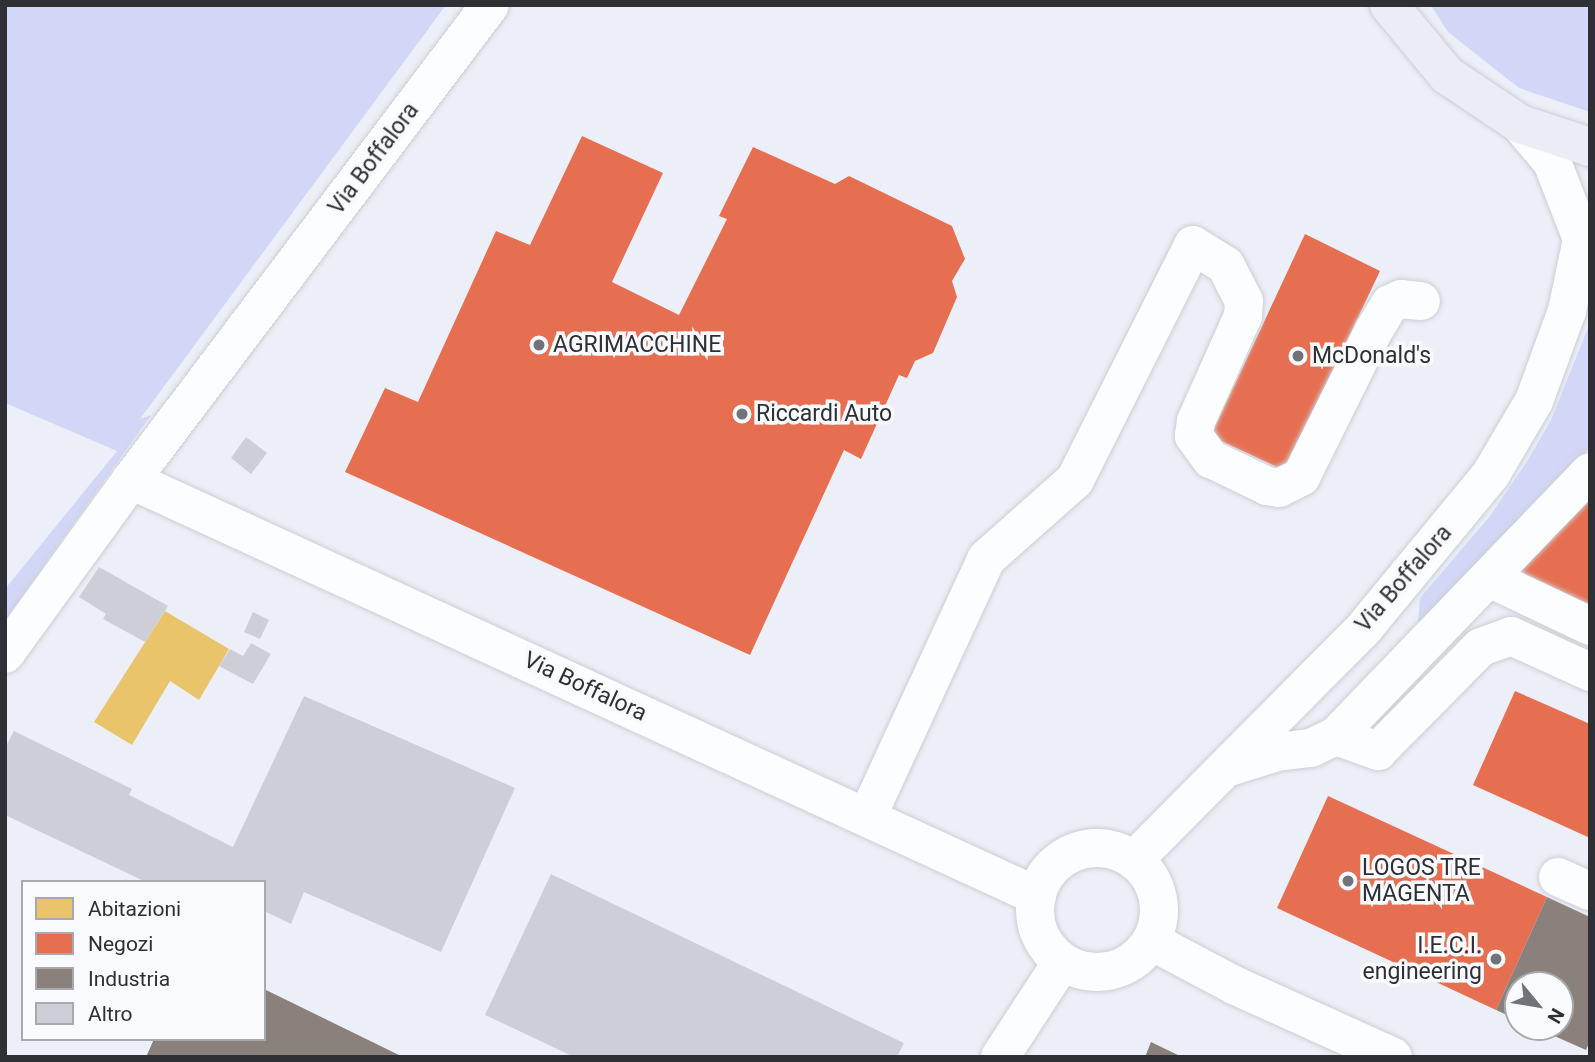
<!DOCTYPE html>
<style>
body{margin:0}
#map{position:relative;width:1595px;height:1062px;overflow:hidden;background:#edeff8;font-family:Roboto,sans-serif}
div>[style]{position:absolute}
.green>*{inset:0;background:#d2d7f7}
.homes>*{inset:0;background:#e9c46a}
.shops>*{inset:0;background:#e76f51}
.industry>*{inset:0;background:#8a817c}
.building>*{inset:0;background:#cecfd6}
.roads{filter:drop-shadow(0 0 2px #cbcdd4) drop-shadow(0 0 2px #cbcdd4)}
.minor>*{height:38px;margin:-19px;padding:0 19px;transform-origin:19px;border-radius:19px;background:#fcfdfe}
.minor>.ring{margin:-19px;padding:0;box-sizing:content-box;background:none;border:38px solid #fcfdfe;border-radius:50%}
.major>*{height:38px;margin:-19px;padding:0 19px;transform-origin:19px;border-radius:19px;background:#ebecf5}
.dots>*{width:19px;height:19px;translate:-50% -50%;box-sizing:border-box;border:4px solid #f9fafd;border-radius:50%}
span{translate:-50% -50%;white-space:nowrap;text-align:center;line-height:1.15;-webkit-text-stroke:7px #f9fafd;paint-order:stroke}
.street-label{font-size:23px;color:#2e3036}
.poi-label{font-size:23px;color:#2e3036}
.left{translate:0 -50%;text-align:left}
.right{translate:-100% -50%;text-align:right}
.frame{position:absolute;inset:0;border:7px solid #2e3036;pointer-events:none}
.legend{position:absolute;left:21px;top:880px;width:245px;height:161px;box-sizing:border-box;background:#f9fafd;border:2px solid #a8a9ad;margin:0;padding:9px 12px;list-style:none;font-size:21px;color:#2e3036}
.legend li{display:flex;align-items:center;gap:14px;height:35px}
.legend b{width:35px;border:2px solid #a8a9ad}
.north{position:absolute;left:1504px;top:971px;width:70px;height:70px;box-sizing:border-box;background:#f9fafd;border:2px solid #a8a9ad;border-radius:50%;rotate:120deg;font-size:19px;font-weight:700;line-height:28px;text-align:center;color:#2e3036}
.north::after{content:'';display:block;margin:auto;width:24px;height:32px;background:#71737a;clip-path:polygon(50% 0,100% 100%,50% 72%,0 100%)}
</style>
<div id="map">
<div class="green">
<i style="clip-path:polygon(5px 5px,446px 5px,140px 419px,151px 415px,5px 620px,5px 589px,117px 451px,5px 403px)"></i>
<i style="clip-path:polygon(1431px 5px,1590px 5px,1590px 112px,1519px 88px,1448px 32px)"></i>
<i style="clip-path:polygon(1590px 323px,1590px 445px,1582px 459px,1426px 628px,1418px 622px,1420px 598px,1490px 516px,1526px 463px,1551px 420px)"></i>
</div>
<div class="homes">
<i style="clip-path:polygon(165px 611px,229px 649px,199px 700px,170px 681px,132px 745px,94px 722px)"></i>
</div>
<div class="shops">
<i style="clip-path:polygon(582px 136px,663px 173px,612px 282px,679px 315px,727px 219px,719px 216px,753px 147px,835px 184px,849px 176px,952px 226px,965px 259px,952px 281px,957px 297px,933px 353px,915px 361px,907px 378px,899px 375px,861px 459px,844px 450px,750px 655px,345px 472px,385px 388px,418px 402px,496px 231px,530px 245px)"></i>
<i style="clip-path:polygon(1305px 234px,1380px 271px,1289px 463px,1277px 467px,1217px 439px,1213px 431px)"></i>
<i style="clip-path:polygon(1590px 494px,1590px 608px,1517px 573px)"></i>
<i style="clip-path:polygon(1515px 691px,1590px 724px,1590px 838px,1473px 785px)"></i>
<i style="clip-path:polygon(1328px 796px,1547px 897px,1496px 1010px,1277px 908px)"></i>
</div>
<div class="industry">
<i style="clip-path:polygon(1547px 897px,1590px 917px,1590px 1041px,1586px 1050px,1534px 1027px,1560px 1027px,1560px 985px,1518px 985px,1518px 1020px,1496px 1010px)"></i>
<i style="clip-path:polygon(264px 989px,403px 1057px,146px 1057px,154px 1039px,264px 1039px)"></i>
<i style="clip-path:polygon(1151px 1042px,1182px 1057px,1145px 1057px)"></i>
</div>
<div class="building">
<i style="clip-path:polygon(246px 437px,267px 453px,251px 474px,231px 458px)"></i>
<i style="clip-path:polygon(99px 567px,168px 606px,145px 642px,103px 619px,106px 614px,79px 597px)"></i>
<i style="clip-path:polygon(253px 612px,269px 620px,260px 639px,244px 632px)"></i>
<i style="clip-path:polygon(251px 643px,271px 654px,253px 684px,219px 666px,230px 649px,243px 656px)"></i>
<i style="clip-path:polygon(304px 696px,515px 788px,441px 952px,304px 892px,291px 924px,264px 911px,264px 882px,146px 882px,5px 815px,5px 748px,14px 731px,132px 789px,129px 795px,233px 847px)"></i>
<i style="clip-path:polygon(551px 874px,904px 1043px,897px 1057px,574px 1057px,485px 1015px)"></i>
</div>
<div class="roads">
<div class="minor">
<i style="left:1520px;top:124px;width:50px;rotate:49.9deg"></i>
<i style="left:1552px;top:162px;width:83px;rotate:68.7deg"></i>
<i style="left:131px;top:480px;width:997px;rotate:24.66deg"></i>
<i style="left:1489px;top:578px;width:112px;rotate:25.4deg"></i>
<i style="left:5px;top:654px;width:215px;rotate:-54.1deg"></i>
<i style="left:131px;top:480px;width:595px;rotate:-52.92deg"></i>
<i style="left:1336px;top:736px;width:45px;rotate:19.7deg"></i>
<i style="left:1378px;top:751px;width:146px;rotate:-45.3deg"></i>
<i style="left:1481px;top:647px;width:32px;rotate:-20deg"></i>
<i style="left:1511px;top:636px;width:87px;rotate:24.5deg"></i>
<i style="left:1229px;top:767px;width:50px;rotate:-17.4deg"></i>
<i style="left:1277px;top:752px;width:34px;rotate:-7deg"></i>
<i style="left:1311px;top:748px;width:28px;rotate:-26deg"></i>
<i style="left:1336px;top:736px;width:366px;rotate:-46.1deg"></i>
<i style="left:867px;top:817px;width:284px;rotate:-65.2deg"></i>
<i style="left:986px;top:559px;width:119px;rotate:-41.6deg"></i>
<i style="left:1075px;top:480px;width:263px;rotate:-63.3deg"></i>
<i style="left:1193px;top:245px;width:39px;rotate:32deg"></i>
<i style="left:1226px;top:266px;width:39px;rotate:63deg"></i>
<i style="left:1244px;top:301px;width:15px;rotate:94deg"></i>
<i style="left:1243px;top:316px;width:115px;rotate:114.1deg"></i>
<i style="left:1196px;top:421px;width:15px;rotate:98deg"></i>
<i style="left:1194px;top:436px;width:29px;rotate:54deg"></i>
<i style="left:1211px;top:459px;width:62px;rotate:25.7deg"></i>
<i style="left:1267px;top:486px;width:12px;rotate:9deg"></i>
<i style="left:1279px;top:488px;width:25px;rotate:-27deg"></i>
<i style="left:1301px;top:477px;width:162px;rotate:-63.6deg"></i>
<i style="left:1373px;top:332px;width:33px;rotate:-59deg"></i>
<i style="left:1390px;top:304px;width:12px;rotate:-24deg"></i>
<i style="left:1401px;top:299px;width:20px;rotate:6deg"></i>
<i class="ring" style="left:1035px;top:848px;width:86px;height:86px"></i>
<i style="left:1134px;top:860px;width:328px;rotate:-45.2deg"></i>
<i style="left:1365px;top:627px;width:198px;rotate:-50.5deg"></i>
<i style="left:1491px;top:474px;width:85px;rotate:-59.5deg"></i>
<i style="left:1534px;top:401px;width:96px;rotate:-69.9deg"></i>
<i style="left:1567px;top:311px;width:74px;rotate:-78.2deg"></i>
<i style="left:1582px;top:239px;width:13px;rotate:-51deg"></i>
<i style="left:1558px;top:877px;width:35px;rotate:24deg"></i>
<i style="left:1151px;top:941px;width:96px;rotate:27.9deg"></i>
<i style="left:1236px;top:986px;width:172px;rotate:24.3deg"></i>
<i style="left:1000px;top:1057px;width:113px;rotate:-56.9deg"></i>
</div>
<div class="major">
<i style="left:1389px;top:5px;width:91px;rotate:50.4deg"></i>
<i style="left:1447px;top:75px;width:88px;rotate:33.9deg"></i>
<i style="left:1520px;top:124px;width:74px;rotate:18.2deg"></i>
</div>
</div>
<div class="dots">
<i style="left:539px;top:345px;background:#71737a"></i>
<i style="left:1298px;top:356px;background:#71737a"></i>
<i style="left:742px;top:414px;background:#71737a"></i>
<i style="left:1348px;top:881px;background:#71737a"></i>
<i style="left:1496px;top:959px;background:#71737a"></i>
</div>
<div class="street-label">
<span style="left:374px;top:159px;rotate:-53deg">Via Boffalora</span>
<span style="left:1404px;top:579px;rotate:-49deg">Via Boffalora</span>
<span style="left:585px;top:687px;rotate:25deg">Via Boffalora</span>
</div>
<div class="poi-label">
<span class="left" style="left:553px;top:345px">AGRIMACCHINE</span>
<span class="left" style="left:1312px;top:356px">McDonald's</span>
<span class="left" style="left:756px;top:414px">Riccardi Auto</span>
<span class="left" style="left:1362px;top:881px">LOGOS TRE<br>MAGENTA</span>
<span class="right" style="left:1482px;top:959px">I.E.C.I.<br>engineering</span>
</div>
<div class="frame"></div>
<ul class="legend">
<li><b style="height:19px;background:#e9c46a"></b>Abitazioni</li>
<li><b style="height:19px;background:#e76f51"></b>Negozi</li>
<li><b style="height:19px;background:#8a817c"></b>Industria</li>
<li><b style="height:19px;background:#cecfd6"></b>Altro</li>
</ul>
<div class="north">N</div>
</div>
